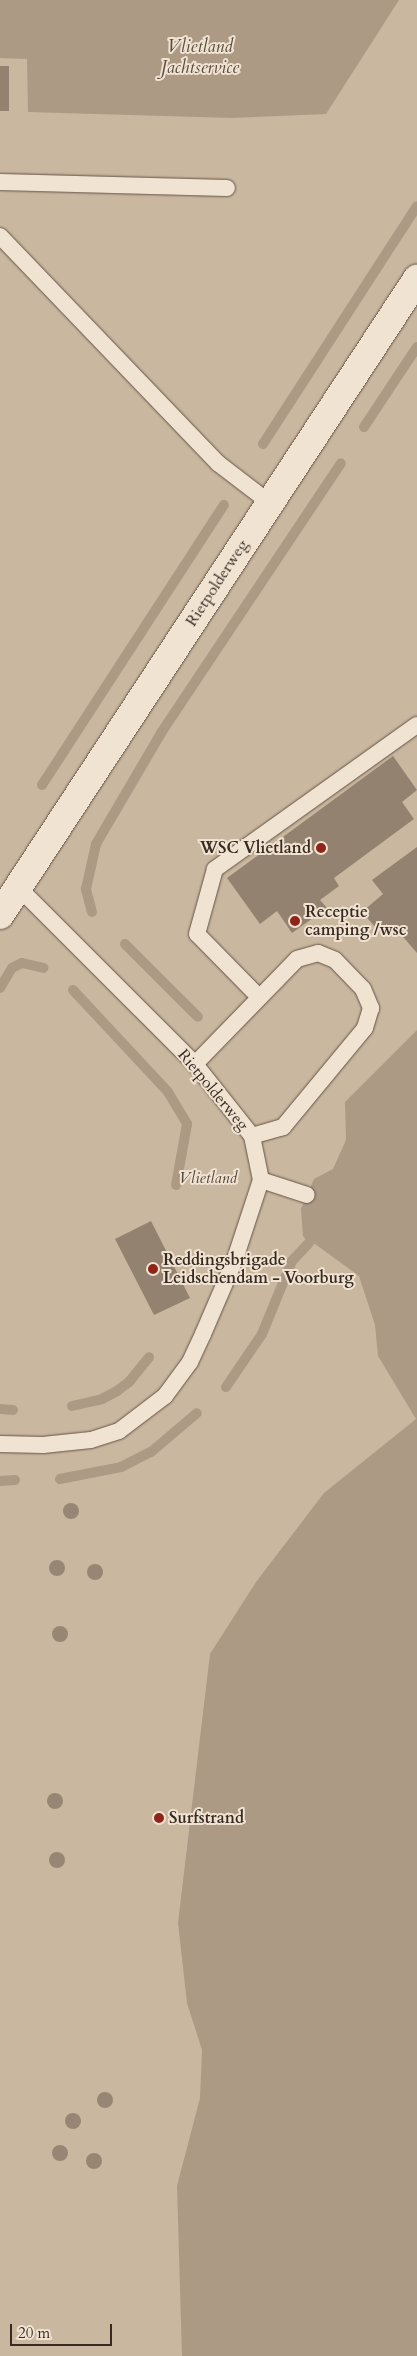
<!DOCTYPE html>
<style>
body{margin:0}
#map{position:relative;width:417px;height:2356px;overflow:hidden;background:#e8d4b8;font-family:Cardo,serif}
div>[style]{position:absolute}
.green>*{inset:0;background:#cab79f}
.water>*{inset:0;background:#ac9a85}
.stream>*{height:10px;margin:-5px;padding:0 5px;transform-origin:5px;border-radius:5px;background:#ac9a85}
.building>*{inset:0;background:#948270}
.roads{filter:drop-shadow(0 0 1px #645448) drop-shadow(0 0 1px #645448)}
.lane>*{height:16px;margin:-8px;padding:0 8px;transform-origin:8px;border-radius:8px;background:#f0e3d1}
.street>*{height:28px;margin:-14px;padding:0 14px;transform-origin:14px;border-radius:14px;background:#f0e3d1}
.trees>*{width:16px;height:16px;margin:-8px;border-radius:50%;background:#978674}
.dots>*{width:14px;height:14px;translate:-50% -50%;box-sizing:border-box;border:2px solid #f0e3d1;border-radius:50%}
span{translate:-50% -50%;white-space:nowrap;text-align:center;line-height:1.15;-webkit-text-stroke:4px #f0e3d1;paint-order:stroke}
.street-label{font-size:16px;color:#382a23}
.poi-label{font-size:16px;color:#382a23;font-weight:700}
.right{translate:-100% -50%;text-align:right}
.left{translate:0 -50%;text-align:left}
.park-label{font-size:16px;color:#55463c;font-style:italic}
.water-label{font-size:18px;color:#5b4c40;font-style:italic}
.scale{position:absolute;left:10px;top:2324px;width:102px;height:22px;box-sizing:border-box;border:2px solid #382a23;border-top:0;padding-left:6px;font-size:15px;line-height:18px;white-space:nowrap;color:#382a23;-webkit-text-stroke:4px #f0e3d1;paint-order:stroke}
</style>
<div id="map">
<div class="green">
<i style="clip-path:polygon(0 0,417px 0,417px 2356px,0 2356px)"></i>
</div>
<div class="water">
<i style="clip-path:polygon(0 0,399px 0,326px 114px,232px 118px,28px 112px,27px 59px,0 58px)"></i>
<i style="clip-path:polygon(417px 1030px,417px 2356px,182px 2356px,177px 2186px,200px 2098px,202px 2050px,187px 2003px,178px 1923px,210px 1654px,256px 1582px,324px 1493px,416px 1419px,378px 1356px,375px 1325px,359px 1276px,315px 1244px,309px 1243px,303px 1236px,301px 1209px,314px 1179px,333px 1169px,346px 1140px,345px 1102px)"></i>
</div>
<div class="stream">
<i style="left:364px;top:427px;width:96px;rotate:-56.5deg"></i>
<i style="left:263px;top:444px;width:283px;rotate:-57.1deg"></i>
<i style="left:42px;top:785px;width:334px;rotate:-57deg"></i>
<i style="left:92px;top:912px;width:24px;rotate:-105deg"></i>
<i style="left:86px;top:889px;width:46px;rotate:-77.5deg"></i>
<i style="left:96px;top:844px;width:129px;rotate:-59.6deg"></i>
<i style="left:161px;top:733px;width:324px;rotate:-56.3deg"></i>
<i style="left:125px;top:944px;width:103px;rotate:45deg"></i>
<i style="left:0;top:988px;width:23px;rotate:-59deg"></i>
<i style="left:12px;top:968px;width:11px;rotate:-27deg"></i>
<i style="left:22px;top:963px;width:22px;rotate:13deg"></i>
<i style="left:73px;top:990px;width:139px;rotate:47deg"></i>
<i style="left:168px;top:1092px;width:37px;rotate:59deg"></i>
<i style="left:187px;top:1124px;width:62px;rotate:100.2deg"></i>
<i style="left:226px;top:1387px;width:64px;rotate:-55.8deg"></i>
<i style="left:262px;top:1334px;width:79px;rotate:-67.7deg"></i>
<i style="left:292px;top:1261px;width:25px;rotate:-47deg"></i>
<i style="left:72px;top:1406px;width:31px;rotate:-13deg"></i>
<i style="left:102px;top:1399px;width:17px;rotate:-28deg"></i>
<i style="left:117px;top:1391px;width:15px;rotate:-37deg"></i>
<i style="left:129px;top:1382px;width:32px;rotate:-51deg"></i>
<i style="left:0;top:1409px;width:13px;rotate:4deg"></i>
<i style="left:60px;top:1479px;width:62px;rotate:-11.1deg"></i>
<i style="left:121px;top:1467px;width:34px;rotate:-27deg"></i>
<i style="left:151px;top:1452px;width:60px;rotate:-40.3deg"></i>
<i style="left:0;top:1481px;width:15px;rotate:-4deg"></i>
</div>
<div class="building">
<i style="clip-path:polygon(0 66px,9px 66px,9px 111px,0 111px)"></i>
<i style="clip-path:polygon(393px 756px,417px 790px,402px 802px,414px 819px,334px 878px,339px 886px,320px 900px,327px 908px,292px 933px,277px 911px,260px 924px,227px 878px)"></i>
<i style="clip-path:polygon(417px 847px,417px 953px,398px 931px,385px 932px,380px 926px,377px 929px,362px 912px,383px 894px,372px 880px)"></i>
<i style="clip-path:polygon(151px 1221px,190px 1298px,154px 1315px,115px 1239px)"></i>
</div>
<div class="roads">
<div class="lane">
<i style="left:0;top:182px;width:227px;rotate:1.5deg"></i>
<i style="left:0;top:236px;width:316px;rotate:46.2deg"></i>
<i style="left:219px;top:464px;width:64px;rotate:37.4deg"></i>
<i style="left:259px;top:997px;width:88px;rotate:-134.5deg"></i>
<i style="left:197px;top:934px;width:67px;rotate:-74.5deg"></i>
<i style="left:215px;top:869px;width:248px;rotate:-35.5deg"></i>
<i style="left:195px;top:1064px;width:146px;rotate:-45.8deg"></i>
<i style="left:297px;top:959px;width:22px;rotate:-16deg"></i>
<i style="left:318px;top:953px;width:18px;rotate:22deg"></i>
<i style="left:335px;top:960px;width:40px;rotate:46deg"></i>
<i style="left:363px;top:989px;width:21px;rotate:67deg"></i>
<i style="left:371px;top:1008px;width:21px;rotate:107deg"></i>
<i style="left:365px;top:1028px;width:129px;rotate:129.6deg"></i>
<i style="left:283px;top:1127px;width:32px;rotate:164deg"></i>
<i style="left:261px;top:1180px;width:48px;rotate:18.1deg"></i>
<i style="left:0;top:1444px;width:43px;rotate:1.3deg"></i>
<i style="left:43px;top:1445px;width:48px;rotate:-5.9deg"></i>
<i style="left:91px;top:1440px;width:29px;rotate:-18deg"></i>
<i style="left:119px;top:1431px;width:58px;rotate:-37.3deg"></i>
<i style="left:165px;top:1396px;width:42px;rotate:-53.7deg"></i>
<i style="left:190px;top:1362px;width:31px;rotate:-65deg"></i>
<i style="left:203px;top:1334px;width:78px;rotate:-66.7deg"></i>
<i style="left:234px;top:1262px;width:86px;rotate:-71.8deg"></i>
<i style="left:261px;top:1180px;width:45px;rotate:-101.6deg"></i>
<i style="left:252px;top:1136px;width:92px;rotate:-128.4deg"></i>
<i style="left:195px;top:1064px;width:250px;rotate:-135deg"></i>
</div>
<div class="street">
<i style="left:0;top:915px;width:761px;rotate:-56.75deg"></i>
</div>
</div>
<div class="trees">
<i style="left:71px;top:1511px"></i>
<i style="left:57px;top:1568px"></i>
<i style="left:95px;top:1572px"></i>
<i style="left:60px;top:1634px"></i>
<i style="left:55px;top:1801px"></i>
<i style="left:57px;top:1860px"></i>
<i style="left:105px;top:2100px"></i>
<i style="left:73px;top:2121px"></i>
<i style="left:60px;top:2153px"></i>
<i style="left:94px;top:2161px"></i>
</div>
<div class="dots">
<i style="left:321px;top:848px;background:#8f2418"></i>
<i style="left:295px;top:921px;background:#8f2418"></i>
<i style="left:153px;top:1269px;background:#8f2418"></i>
<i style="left:159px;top:1818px;background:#8f2418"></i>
</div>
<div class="street-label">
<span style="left:217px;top:583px;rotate:-57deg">Rietpolderweg</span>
<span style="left:213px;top:1090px;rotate:50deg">Rietpolderweg</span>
</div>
<div class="poi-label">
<span class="right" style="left:311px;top:848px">WSC Vlietland</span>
<span class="left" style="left:305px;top:921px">Receptie<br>camping /wsc</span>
<span class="left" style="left:163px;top:1269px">Reddingsbrigade<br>Leidschendam - Voorburg</span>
<span class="left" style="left:169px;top:1818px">Surfstrand</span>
</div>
<div class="park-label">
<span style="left:208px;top:1178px">Vlietland</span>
</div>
<div class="water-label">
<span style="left:200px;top:58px">Vlietland<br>Jachtservice</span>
</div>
<div class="scale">20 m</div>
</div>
